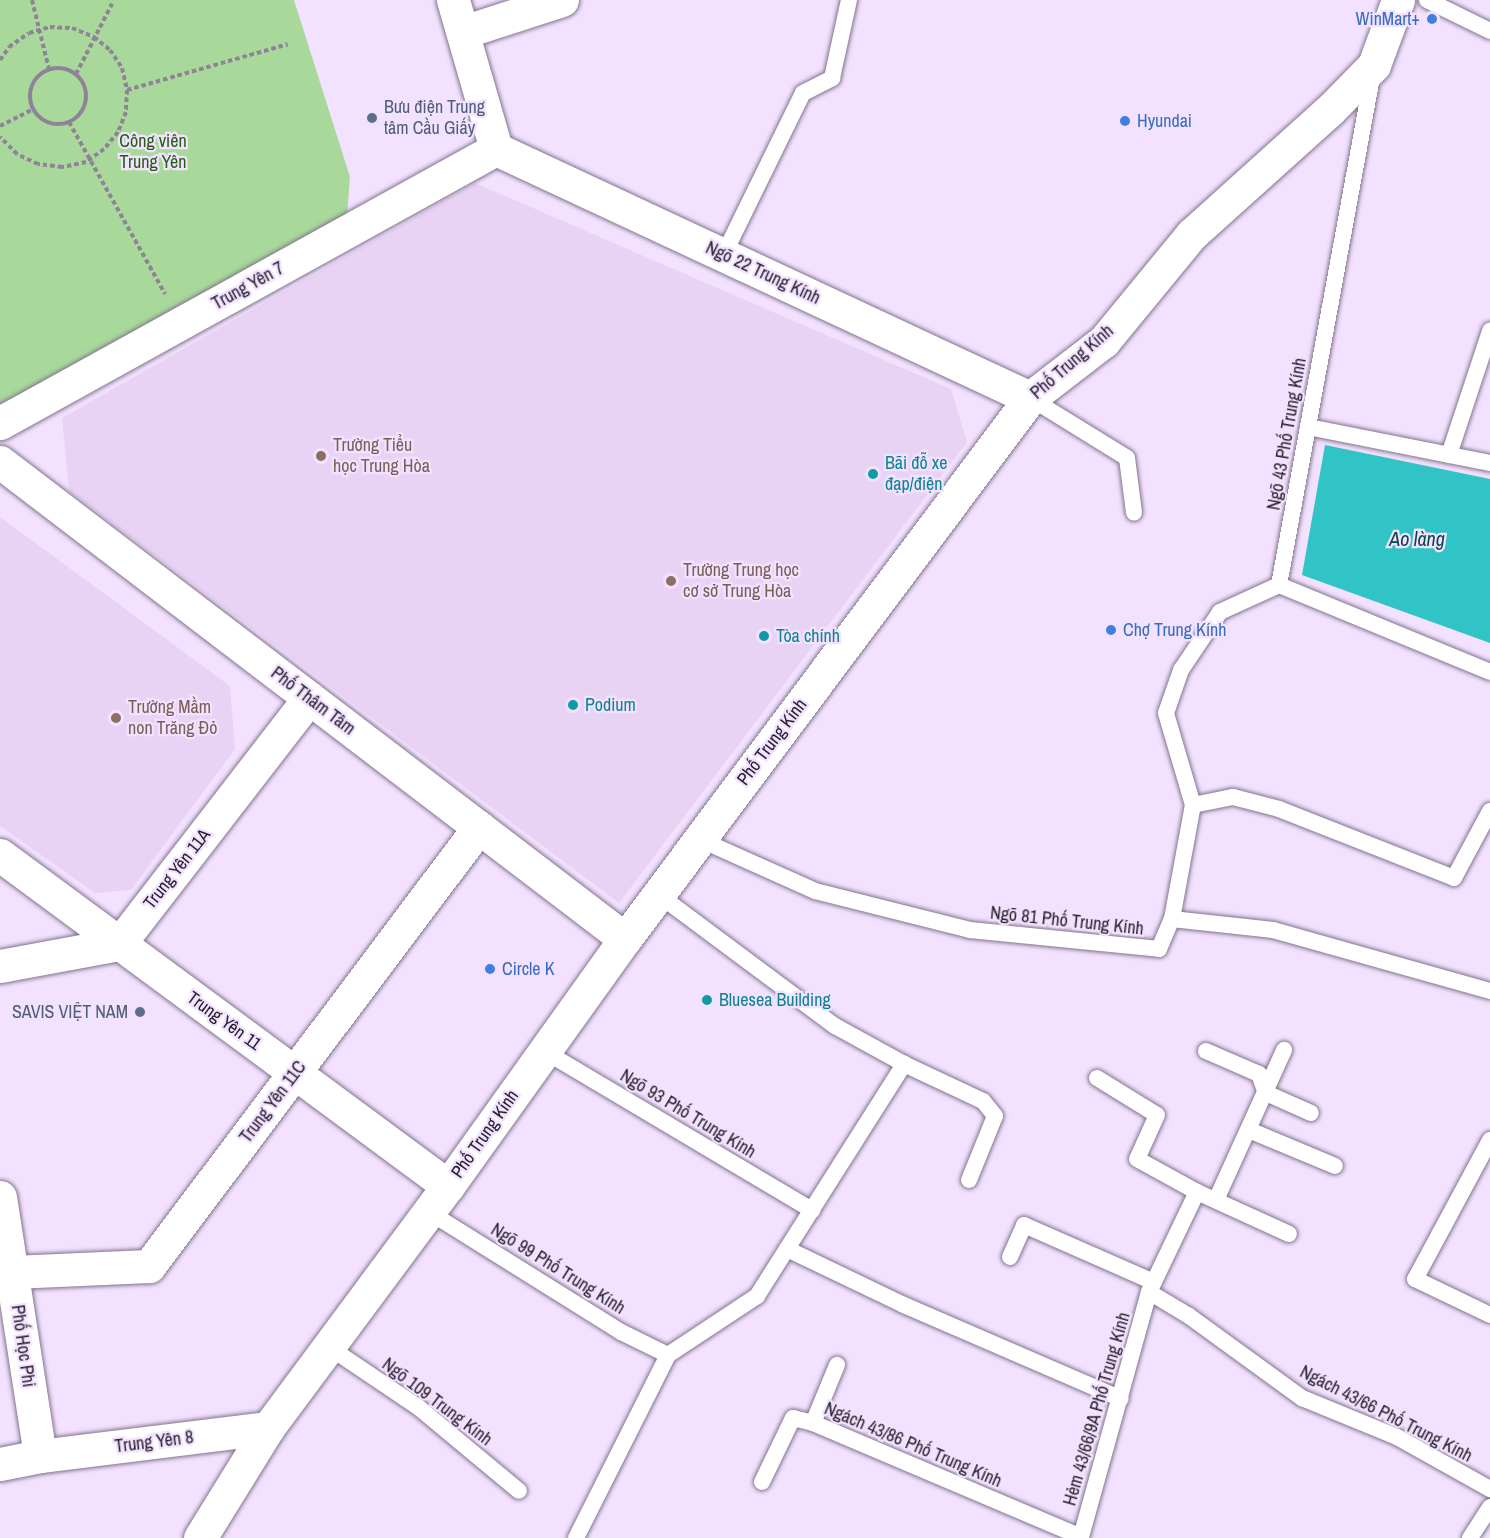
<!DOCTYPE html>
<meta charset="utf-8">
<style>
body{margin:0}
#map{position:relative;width:1490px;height:1538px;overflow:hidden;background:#f3e2ff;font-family:"Archivo Narrow",sans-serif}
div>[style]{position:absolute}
.built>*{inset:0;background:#e8d3f5}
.green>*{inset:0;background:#a8d99b}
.water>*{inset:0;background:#31c4c6}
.path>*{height:4px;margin-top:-2px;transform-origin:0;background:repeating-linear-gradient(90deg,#8f8398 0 4.5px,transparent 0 7.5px)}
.path>.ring{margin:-2px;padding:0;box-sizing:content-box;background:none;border:4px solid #8f8398;border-radius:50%}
.roads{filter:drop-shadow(0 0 2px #83748d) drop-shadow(0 0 2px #83748d)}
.service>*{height:16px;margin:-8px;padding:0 8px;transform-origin:8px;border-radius:8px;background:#fff}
.minor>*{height:33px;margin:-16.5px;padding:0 16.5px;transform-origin:16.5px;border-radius:16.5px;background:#fff}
.secondary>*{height:33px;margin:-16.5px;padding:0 16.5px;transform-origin:16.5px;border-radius:16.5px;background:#fff}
.dots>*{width:16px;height:16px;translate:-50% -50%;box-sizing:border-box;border:3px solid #f3e2ff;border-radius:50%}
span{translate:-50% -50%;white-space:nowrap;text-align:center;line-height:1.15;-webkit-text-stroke:4.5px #f3e2ff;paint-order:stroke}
.shop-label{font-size:18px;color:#366cbe}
.right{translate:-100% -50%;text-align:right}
.left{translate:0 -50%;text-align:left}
.service-label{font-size:18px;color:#4e5e75}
.park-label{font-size:18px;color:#245b13}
.street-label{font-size:18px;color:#27212c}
.education-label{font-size:18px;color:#785e54}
.culture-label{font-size:18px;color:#0d838f}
.water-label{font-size:20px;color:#054647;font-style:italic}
</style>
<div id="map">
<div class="built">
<i style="clip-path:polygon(475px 183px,951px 389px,967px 442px,619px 903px,69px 491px,62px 418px)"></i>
<i style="clip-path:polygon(0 517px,230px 686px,235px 749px,131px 890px,95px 893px,0 826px)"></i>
</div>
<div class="green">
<i style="clip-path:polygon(0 0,294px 0,350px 177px,347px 215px,0 422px)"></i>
</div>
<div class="water">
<i style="clip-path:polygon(1325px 445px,1490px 479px,1490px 643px,1302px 575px)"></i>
</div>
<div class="path">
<i style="left:32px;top:0;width:71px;rotate:76.2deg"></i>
<i style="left:0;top:60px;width:16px;rotate:-55deg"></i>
<i style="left:9px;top:47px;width:24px;rotate:-35deg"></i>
<i style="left:29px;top:33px;width:22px;rotate:-16deg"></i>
<i style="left:50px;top:27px;width:22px;rotate:3deg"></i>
<i style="left:72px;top:28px;width:24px;rotate:22deg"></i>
<i style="left:94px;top:37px;width:21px;rotate:39deg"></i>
<i style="left:110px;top:50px;width:22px;rotate:56deg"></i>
<i style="left:122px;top:68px;width:23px;rotate:77deg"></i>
<i style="left:127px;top:90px;width:22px;rotate:93deg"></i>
<i style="left:126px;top:112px;width:22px;rotate:112deg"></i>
<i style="left:118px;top:132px;width:22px;rotate:129deg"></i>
<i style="left:104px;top:149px;width:22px;rotate:144deg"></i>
<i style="left:86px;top:162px;width:25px;rotate:168deg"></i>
<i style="left:62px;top:167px;width:24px;rotate:-173deg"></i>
<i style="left:38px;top:164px;width:23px;rotate:-155deg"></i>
<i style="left:17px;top:154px;width:24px;rotate:-135deg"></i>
<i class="ring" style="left:30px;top:68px;width:52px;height:52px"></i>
<i style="left:76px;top:74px;width:79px;rotate:-62.8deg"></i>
<i style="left:127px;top:90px;width:167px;rotate:-15.9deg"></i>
<i style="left:69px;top:122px;width:197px;rotate:60.8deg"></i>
<i style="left:0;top:126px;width:37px;rotate:-27deg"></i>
</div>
<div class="roads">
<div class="service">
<i style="left:1427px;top:0;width:70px;rotate:26.2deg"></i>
<i style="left:724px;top:254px;width:179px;rotate:-63.9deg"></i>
<i style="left:803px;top:93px;width:33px;rotate:-27deg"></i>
<i style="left:832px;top:78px;width:80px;rotate:-77.7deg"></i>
<i style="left:1030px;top:398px;width:114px;rotate:31.7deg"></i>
<i style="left:1127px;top:458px;width:55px;rotate:82.7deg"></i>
<i style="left:1308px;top:427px;width:186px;rotate:11.2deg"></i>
<i style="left:1449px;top:455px;width:131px;rotate:-71.7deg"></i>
<i style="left:1279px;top:585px;width:522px;rotate:-79.62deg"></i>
<i style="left:1279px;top:585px;width:228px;rotate:22.4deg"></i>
<i style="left:1193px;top:805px;width:41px;rotate:-11.3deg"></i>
<i style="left:1233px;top:797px;width:48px;rotate:14.6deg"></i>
<i style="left:1279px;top:809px;width:188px;rotate:21.5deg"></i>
<i style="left:1454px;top:878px;width:76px;rotate:-61.8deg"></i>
<i style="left:699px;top:839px;width:127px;rotate:24.1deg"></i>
<i style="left:815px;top:891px;width:160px;rotate:14.1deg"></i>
<i style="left:970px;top:930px;width:190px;rotate:5.7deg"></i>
<i style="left:1159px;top:949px;width:33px;rotate:-67deg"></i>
<i style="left:1172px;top:919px;width:116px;rotate:-79.6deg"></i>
<i style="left:1193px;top:805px;width:96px;rotate:-106.4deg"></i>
<i style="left:1166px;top:713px;width:46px;rotate:-70.8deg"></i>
<i style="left:1181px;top:670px;width:70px;rotate:-56.1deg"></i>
<i style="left:1220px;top:612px;width:65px;rotate:-24.6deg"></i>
<i style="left:659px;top:895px;width:219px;rotate:36.7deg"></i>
<i style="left:835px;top:1026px;width:79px;rotate:28.8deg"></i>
<i style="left:904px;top:1064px;width:87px;rotate:25.1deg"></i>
<i style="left:983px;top:1101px;width:19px;rotate:51deg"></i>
<i style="left:995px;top:1116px;width:69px;rotate:112.1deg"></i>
<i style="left:1172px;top:919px;width:102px;rotate:6.2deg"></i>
<i style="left:1273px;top:930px;width:225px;rotate:15.7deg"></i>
<i style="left:544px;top:1051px;width:312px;rotate:30.7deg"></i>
<i style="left:1206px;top:1051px;width:58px;rotate:23.5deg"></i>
<i style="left:1259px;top:1074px;width:20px;rotate:70deg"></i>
<i style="left:1266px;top:1093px;width:49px;rotate:24deg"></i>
<i style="left:1097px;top:1078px;width:70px;rotate:31.7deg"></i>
<i style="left:1157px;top:1115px;width:48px;rotate:114.4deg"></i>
<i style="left:1137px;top:1159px;width:68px;rotate:28.8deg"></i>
<i style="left:1197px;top:1192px;width:101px;rotate:24.5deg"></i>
<i style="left:1249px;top:1130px;width:93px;rotate:22.7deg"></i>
<i style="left:1490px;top:1140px;width:158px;rotate:118.3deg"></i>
<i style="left:1415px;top:1279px;width:83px;rotate:25.6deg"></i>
<i style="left:1216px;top:1200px;width:165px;rotate:-65.6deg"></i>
<i style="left:429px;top:1212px;width:226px;rotate:32deg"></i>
<i style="left:621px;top:1332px;width:52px;rotate:26.1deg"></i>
<i style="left:787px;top:1249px;width:130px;rotate:25.6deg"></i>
<i style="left:904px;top:1305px;width:236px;rotate:23.4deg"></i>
<i style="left:1010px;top:1257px;width:35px;rotate:-66deg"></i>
<i style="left:1024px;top:1225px;width:142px;rotate:23.7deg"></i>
<i style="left:1149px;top:1292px;width:47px;rotate:31deg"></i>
<i style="left:1189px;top:1316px;width:140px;rotate:36deg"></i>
<i style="left:1302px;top:1398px;width:103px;rotate:22.3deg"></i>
<i style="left:1397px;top:1437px;width:107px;rotate:29.2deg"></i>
<i style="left:329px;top:1347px;width:107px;rotate:34deg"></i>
<i style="left:418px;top:1407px;width:131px;rotate:39.7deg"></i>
<i style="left:813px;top:1423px;width:63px;rotate:-67.5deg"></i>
<i style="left:762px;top:1482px;width:71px;rotate:-64.2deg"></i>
<i style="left:793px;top:1418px;width:21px;rotate:14deg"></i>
<i style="left:813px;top:1423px;width:291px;rotate:23deg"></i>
<i style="left:1081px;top:1537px;width:254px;rotate:-74.5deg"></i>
<i style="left:1149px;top:1292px;width:111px;rotate:-64.4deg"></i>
<i style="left:576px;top:1538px;width:205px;rotate:-63.3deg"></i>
<i style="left:668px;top:1355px;width:107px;rotate:-33.5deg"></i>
<i style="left:757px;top:1296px;width:275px;rotate:-57.6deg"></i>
<i style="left:1470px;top:1538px;width:37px;rotate:-57deg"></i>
</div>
<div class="minor">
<i style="left:453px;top:0;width:155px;rotate:73.9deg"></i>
<i style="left:463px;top:32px;width:104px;rotate:-17.9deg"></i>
<i style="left:496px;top:149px;width:589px;rotate:25deg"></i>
<i style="left:0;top:423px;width:567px;rotate:-28.92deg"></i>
<i style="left:0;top:462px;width:786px;rotate:37.35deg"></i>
<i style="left:0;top:855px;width:557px;rotate:36.46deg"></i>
<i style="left:0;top:966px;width:121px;rotate:-10.5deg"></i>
<i style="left:119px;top:944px;width:311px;rotate:-52.3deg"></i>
<i style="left:0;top:1197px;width:262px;rotate:81.2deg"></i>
<i style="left:12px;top:1272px;width:137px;rotate:-2.5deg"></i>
<i style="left:149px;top:1266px;width:549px;rotate:-53.07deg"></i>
<i style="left:0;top:1464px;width:41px;rotate:-11.3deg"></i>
<i style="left:40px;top:1456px;width:230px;rotate:-7deg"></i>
</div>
<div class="secondary">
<i style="left:200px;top:1538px;width:129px;rotate:-58.3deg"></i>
<i style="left:268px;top:1428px;width:302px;rotate:-53.4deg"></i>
<i style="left:448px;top:1186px;width:304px;rotate:-54.4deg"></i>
<i style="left:625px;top:939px;width:676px;rotate:-53.18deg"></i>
<i style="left:1030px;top:398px;width:93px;rotate:-37.6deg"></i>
<i style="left:1104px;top:341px;width:137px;rotate:-50.6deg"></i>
<i style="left:1191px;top:235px;width:187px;rotate:-42deg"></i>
<i style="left:1330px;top:110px;width:63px;rotate:-45.6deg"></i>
<i style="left:1374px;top:65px;width:69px;rotate:-69.7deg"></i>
</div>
</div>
<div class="dots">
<i style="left:1432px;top:19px;background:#3f7fe0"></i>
<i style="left:372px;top:118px;background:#5c6f8a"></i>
<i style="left:1125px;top:121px;background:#3f7fe0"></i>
<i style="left:321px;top:456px;background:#8d6e63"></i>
<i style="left:873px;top:474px;background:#0f9aa8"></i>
<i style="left:671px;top:581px;background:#8d6e63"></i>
<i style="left:1111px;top:630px;background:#3f7fe0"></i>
<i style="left:764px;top:636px;background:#0f9aa8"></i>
<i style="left:573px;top:705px;background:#0f9aa8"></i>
<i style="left:116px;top:718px;background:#8d6e63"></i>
<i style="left:490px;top:969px;background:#3f7fe0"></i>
<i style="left:707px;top:1000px;background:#0f9aa8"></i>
<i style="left:140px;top:1012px;background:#5c6f8a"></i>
</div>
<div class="shop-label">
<span class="right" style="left:1420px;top:19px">WinMart+</span>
<span class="left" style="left:1137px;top:121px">Hyundai</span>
<span class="left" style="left:1123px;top:630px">Chợ Trung Kính</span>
<span class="left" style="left:502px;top:969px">Circle K</span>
</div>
<div class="service-label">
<span class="left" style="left:384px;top:118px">Bưu điện Trung<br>tâm Cầu Giấy</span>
<span class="right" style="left:128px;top:1012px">SAVIS VIỆT NAM</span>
</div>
<div class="park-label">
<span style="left:153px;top:152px">Công viên<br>Trung Yên</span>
</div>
<div class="street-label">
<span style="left:763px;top:273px;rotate:25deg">Ngõ 22 Trung Kính</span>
<span style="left:248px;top:286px;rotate:-29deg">Trung Yên 7</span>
<span style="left:1072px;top:362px;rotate:-41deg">Phố Trung Kính</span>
<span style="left:1287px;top:434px;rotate:-80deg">Ngõ 43 Phố Trung Kính</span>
<span style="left:313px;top:701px;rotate:37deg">Phố Thâm Tâm</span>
<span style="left:772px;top:742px;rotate:-53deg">Phố Trung Kính</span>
<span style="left:177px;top:869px;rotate:-52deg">Trung Yên 11A</span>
<span style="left:1067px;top:921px;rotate:6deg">Ngõ 81 Phố Trung Kính</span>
<span style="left:224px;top:1021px;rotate:36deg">Trung Yên 11</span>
<span style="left:273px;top:1102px;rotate:-53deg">Trung Yên 11C</span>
<span style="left:688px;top:1114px;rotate:31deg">Ngõ 93 Phố Trung Kính</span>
<span style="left:485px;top:1134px;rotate:-55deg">Phố Trung Kính</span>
<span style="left:558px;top:1269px;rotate:32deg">Ngõ 99 Phố Trung Kính</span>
<span style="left:23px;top:1346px;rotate:82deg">Phố Học Phi</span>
<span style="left:437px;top:1402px;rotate:37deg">Ngõ 109 Trung Kính</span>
<span style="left:1097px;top:1409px;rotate:-74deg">Hẻm 43/66/9A Phố Trung Kính</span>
<span style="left:1386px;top:1414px;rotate:27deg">Ngách 43/66 Phố Trung Kính</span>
<span style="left:154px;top:1442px;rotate:-7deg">Trung Yên 8</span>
<span style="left:913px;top:1445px;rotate:23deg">Ngách 43/86 Phố Trung Kính</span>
</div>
<div class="education-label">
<span class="left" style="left:333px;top:456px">Trường Tiểu<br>học Trung Hòa</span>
<span class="left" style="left:683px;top:581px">Trường Trung học<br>cơ sở Trung Hòa</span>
<span class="left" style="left:128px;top:718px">Trường Mầm<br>non Trăng Đỏ</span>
</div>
<div class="culture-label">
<span class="left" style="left:885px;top:474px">Bãi đỗ xe<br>đạp/điện</span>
<span class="left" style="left:776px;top:636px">Tòa chính</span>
<span class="left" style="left:585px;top:705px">Podium</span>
<span class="left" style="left:719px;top:1000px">Bluesea Building</span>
</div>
<div class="water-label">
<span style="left:1417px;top:538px">Ao làng</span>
</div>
</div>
